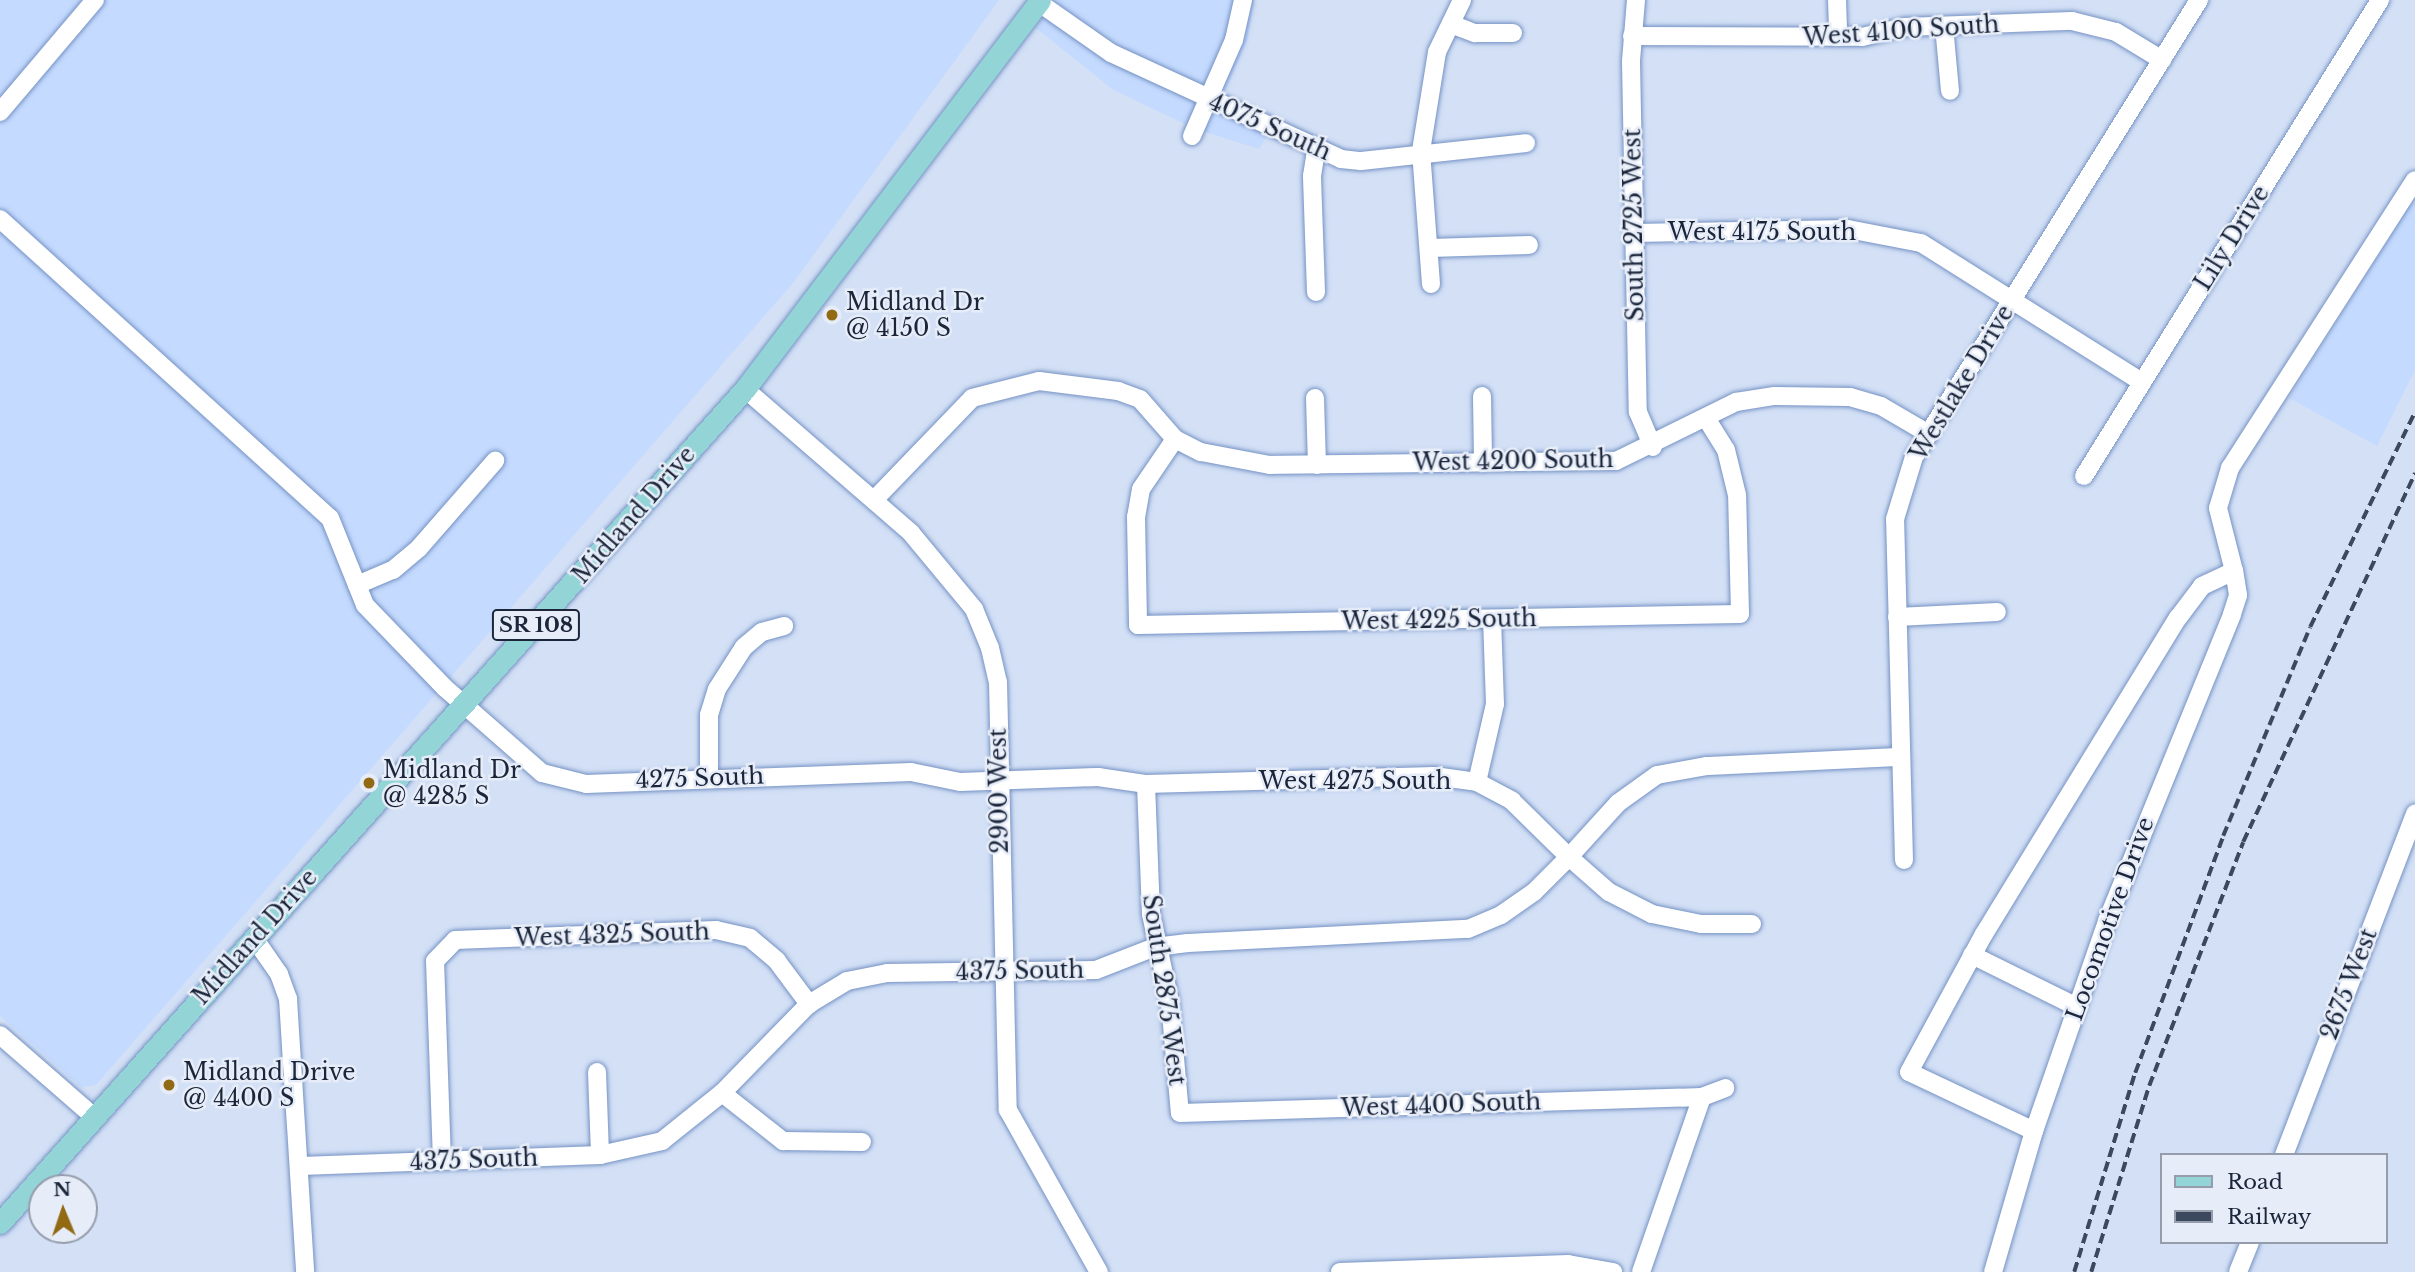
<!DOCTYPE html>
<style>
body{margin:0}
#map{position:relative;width:2415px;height:1272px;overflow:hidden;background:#d3e0f6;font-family:"Libre Baskerville",serif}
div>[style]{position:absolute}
.built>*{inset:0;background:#c4dafe}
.roads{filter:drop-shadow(0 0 2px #7592c4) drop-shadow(0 0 2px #7592c4)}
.minor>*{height:18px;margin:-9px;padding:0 9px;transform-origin:9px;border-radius:9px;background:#fff}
.major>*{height:21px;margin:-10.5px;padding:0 10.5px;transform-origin:10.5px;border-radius:10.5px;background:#93d4d7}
.rail>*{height:3.5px;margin-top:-1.75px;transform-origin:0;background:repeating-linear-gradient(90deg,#3c485d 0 10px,transparent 0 15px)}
.dots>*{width:19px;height:19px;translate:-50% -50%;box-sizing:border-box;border:4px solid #e7edf8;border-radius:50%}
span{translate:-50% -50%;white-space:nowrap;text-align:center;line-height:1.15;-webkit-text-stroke:5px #e7edf8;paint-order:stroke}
.shield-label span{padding:2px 5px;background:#e7edf8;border:2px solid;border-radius:5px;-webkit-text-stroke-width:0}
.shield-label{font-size:21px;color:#1b263b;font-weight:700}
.street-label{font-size:23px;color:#1b263b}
.poi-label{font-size:23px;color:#1b263b}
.left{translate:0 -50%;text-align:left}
.legend{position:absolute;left:2160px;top:1153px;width:228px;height:91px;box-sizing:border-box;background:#e7edf8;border:2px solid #959dac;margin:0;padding:9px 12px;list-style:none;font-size:21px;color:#1b263b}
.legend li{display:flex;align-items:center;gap:14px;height:35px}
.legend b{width:35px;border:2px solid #959dac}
.north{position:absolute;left:28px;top:1174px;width:70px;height:70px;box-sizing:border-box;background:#e7edf8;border:2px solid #959dac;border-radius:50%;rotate:358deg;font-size:19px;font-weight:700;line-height:28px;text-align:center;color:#1b263b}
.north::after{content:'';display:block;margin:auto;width:24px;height:32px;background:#926a13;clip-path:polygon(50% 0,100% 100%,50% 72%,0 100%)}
</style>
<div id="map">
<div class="built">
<i style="clip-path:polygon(0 0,999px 0,793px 283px,96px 1085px,81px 1087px,0 1016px)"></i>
<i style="clip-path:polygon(1057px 0,1254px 0,1248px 39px,1225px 91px,1229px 100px,1276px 121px,1259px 149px,1193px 128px,1112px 89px,1036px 28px)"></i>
<i style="clip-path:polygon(2415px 197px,2415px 370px,2377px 446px,2289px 398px)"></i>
</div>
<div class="roads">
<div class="minor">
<i style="left:1636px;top:0;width:61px;rotate:94.7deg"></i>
<i style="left:1631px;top:61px;width:351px;rotate:88.9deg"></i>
<i style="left:1638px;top:412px;width:38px;rotate:67deg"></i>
<i style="left:1837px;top:0;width:37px;rotate:88deg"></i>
<i style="left:1038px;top:2px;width:89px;rotate:34.9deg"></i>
<i style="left:1111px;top:53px;width:253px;rotate:24.7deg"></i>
<i style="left:1341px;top:159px;width:20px;rotate:6deg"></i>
<i style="left:1361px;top:161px;width:166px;rotate:-6.2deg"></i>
<i style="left:1451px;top:24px;width:26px;rotate:21deg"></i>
<i style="left:1475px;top:33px;width:38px"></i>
<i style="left:1944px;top:26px;width:65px;rotate:84.7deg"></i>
<i style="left:1632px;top:36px;width:230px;rotate:0.2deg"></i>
<i style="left:1862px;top:37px;width:44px;rotate:-13.1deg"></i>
<i style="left:1905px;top:27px;width:167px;rotate:-2.1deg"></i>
<i style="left:2072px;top:21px;width:45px;rotate:14deg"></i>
<i style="left:2116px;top:32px;width:54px;rotate:31.3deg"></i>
<i style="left:0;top:112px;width:147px;rotate:-49.7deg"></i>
<i style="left:1192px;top:136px;width:105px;rotate:-66.4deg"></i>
<i style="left:1234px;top:40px;width:41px;rotate:-77.3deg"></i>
<i style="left:0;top:219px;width:445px;rotate:42.2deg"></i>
<i style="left:330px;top:518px;width:94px;rotate:68.1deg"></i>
<i style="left:365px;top:605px;width:115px;rotate:46.1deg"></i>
<i style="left:445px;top:688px;width:129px;rotate:41.2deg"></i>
<i style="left:542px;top:773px;width:45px;rotate:14deg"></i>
<i style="left:586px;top:784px;width:325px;rotate:-2.1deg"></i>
<i style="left:911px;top:772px;width:50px;rotate:11.5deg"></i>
<i style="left:960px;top:782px;width:138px;rotate:-2.1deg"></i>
<i style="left:1098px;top:777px;width:49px;rotate:8.3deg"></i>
<i style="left:1146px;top:784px;width:288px;rotate:-1.6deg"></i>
<i style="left:1434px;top:776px;width:43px;rotate:7.9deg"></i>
<i style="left:1477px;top:782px;width:40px;rotate:28deg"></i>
<i style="left:1512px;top:801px;width:80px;rotate:44.5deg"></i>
<i style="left:1569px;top:857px;width:73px;rotate:-47.8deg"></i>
<i style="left:1618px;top:803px;width:48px;rotate:-35.7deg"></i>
<i style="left:1657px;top:775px;width:51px;rotate:-10.2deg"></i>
<i style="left:1707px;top:766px;width:192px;rotate:-2.7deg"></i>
<i style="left:1634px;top:233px;width:214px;rotate:-1.1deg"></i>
<i style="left:1848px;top:229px;width:74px;rotate:10.9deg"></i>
<i style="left:1921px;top:243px;width:261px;rotate:32.2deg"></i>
<i style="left:1430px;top:248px;width:99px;rotate:-1.7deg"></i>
<i style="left:1431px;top:284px;width:133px;rotate:-94.3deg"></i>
<i style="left:1421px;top:151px;width:100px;rotate:-80.8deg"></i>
<i style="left:1437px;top:52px;width:58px;rotate:-64.3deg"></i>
<i style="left:1316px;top:292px;width:116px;rotate:-92deg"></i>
<i style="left:1312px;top:176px;width:26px;rotate:-81deg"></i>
<i style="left:745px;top:389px;width:220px;rotate:40.9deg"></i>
<i style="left:911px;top:533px;width:99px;rotate:50.3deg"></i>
<i style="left:974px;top:609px;width:42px;rotate:67.7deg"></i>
<i style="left:990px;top:648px;width:35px;rotate:77deg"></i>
<i style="left:998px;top:682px;width:428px;rotate:88.7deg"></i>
<i style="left:1008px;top:1110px;width:186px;rotate:60.7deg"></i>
<i style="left:1482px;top:396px;width:67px;rotate:89.1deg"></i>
<i style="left:1315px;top:398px;width:67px;rotate:88.3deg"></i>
<i style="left:1175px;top:439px;width:60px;rotate:124.2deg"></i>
<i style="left:1141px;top:489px;width:28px;rotate:100deg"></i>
<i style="left:1136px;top:517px;width:108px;rotate:88.9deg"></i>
<i style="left:1138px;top:625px;width:602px;rotate:-1.05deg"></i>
<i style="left:1740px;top:614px;width:119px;rotate:-91.4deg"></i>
<i style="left:1737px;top:495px;width:46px;rotate:-103.7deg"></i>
<i style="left:1726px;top:450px;width:38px;rotate:-122deg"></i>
<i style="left:2084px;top:476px;width:561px;rotate:-58.12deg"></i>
<i style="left:874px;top:500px;width:141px;rotate:-46.1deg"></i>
<i style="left:972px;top:398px;width:69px;rotate:-14.2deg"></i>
<i style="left:1039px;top:381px;width:80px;rotate:7.2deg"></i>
<i style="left:1118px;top:391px;width:23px;rotate:20deg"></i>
<i style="left:1140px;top:399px;width:53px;rotate:48.8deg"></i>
<i style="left:1175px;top:439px;width:29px;rotate:27deg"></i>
<i style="left:1201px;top:452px;width:70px;rotate:10.7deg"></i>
<i style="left:1270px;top:465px;width:346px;rotate:-0.7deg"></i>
<i style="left:1616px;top:461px;width:134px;rotate:-26.2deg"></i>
<i style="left:1736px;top:402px;width:39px;rotate:-9deg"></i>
<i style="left:1775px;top:396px;width:75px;rotate:0.8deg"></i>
<i style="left:1850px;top:397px;width:32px;rotate:16deg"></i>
<i style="left:1881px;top:406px;width:56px;rotate:30.3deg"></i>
<i style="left:357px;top:585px;width:39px;rotate:-23deg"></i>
<i style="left:393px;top:570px;width:34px;rotate:-40deg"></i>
<i style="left:419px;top:548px;width:116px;rotate:-48.9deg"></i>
<i style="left:1897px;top:617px;width:100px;rotate:-2.9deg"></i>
<i style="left:709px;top:776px;width:61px;rotate:-90deg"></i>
<i style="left:709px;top:715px;width:27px;rotate:-73deg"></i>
<i style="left:717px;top:689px;width:50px;rotate:-57.3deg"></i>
<i style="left:744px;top:647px;width:23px;rotate:-40deg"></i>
<i style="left:762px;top:632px;width:23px;rotate:-15deg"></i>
<i style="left:1477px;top:782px;width:80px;rotate:-77deg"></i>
<i style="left:1495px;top:704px;width:84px;rotate:-92deg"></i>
<i style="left:1146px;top:784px;width:130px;rotate:87.8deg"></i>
<i style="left:1151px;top:914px;width:90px;rotate:77.8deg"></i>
<i style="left:1170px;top:1002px;width:111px;rotate:84.9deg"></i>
<i style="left:1180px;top:1113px;width:522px;rotate:-1.76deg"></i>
<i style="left:1702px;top:1097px;width:25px;rotate:-21deg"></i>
<i style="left:1904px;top:860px;width:341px;rotate:-91.5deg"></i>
<i style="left:1895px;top:519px;width:65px;rotate:-73deg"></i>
<i style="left:1914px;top:457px;width:539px;rotate:-58.05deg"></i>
<i style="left:254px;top:938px;width:44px;rotate:55.2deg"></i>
<i style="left:279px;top:974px;width:27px;rotate:70deg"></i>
<i style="left:288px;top:999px;width:274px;rotate:86.4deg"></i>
<i style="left:1972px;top:955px;width:117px;rotate:26.3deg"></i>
<i style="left:0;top:1035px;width:125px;rotate:41.1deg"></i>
<i style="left:597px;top:1072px;width:83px;rotate:87.9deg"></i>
<i style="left:722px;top:1093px;width:78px;rotate:38.2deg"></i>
<i style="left:783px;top:1141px;width:79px;rotate:0.7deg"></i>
<i style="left:2034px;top:1131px;width:138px;rotate:-154.7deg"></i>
<i style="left:1909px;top:1072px;width:157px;rotate:-61.5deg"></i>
<i style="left:1984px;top:934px;width:371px;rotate:-58.5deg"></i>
<i style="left:2178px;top:618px;width:40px;rotate:-53deg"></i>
<i style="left:2202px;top:586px;width:35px;rotate:-25deg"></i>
<i style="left:2234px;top:571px;width:65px;rotate:-104.3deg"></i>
<i style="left:2218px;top:508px;width:42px;rotate:-73.3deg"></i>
<i style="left:2230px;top:468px;width:342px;rotate:-57.3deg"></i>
<i style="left:2284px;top:1155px;width:366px;rotate:-69deg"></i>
<i style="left:442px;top:1161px;width:200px;rotate:-92deg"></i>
<i style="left:435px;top:961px;width:29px;rotate:-46deg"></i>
<i style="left:455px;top:940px;width:261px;rotate:-2.2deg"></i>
<i style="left:716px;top:930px;width:35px;rotate:13deg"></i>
<i style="left:750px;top:938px;width:35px;rotate:40deg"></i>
<i style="left:777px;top:961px;width:54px;rotate:53.3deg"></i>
<i style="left:301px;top:1166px;width:299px;rotate:-2.1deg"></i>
<i style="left:600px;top:1155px;width:64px;rotate:-12.7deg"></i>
<i style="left:662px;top:1141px;width:77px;rotate:-38.7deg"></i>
<i style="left:722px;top:1093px;width:124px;rotate:-45.7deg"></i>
<i style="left:809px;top:1004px;width:44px;rotate:-31.2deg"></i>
<i style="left:847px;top:981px;width:41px;rotate:-11.3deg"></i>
<i style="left:887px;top:973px;width:209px;rotate:-0.8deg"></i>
<i style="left:1096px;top:970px;width:63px;rotate:-21.3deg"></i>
<i style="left:1155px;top:947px;width:33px;rotate:-7deg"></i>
<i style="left:1188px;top:943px;width:280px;rotate:-2.9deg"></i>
<i style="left:1468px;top:929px;width:36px;rotate:-23deg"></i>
<i style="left:1501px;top:915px;width:40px;rotate:-34.9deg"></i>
<i style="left:1534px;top:892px;width:49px;rotate:-45deg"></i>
<i style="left:1569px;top:857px;width:53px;rotate:41.2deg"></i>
<i style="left:1609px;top:892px;width:48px;rotate:27.1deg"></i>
<i style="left:1652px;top:914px;width:50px;rotate:11.5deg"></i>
<i style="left:1701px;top:924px;width:51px"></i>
<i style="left:1340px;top:1272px;width:228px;rotate:-2deg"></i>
<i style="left:1568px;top:1264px;width:46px;rotate:10.1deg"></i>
<i style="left:1641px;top:1272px;width:185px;rotate:-70.8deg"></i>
<i style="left:1993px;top:1272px;width:147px;rotate:-73.8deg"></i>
<i style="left:2034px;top:1131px;width:222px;rotate:-70.8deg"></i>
<i style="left:2107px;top:921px;width:331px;rotate:-67.8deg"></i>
<i style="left:2232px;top:614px;width:20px;rotate:-72deg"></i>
<i style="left:2238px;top:595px;width:24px;rotate:-99deg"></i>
<i style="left:2238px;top:1272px;width:32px;rotate:-68deg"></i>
</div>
<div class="major">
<i style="left:0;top:1223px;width:1118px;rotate:-48.23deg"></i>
<i style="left:745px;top:389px;width:488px;rotate:-52.8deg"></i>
</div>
</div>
<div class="rail">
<i style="left:2074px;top:1272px;width:208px;rotate:-73deg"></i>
<i style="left:2135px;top:1073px;width:253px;rotate:-69.6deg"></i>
<i style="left:2223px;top:836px;width:226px;rotate:-67.4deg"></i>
<i style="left:2310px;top:627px;width:239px;rotate:-64deg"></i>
<i style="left:2091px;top:1272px;width:195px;rotate:-72.7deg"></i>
<i style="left:2149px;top:1086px;width:261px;rotate:-68.9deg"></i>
<i style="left:2243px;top:842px;width:407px;rotate:-65deg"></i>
</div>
<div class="dots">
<i style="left:832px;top:315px;background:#926a13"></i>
<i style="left:369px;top:783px;background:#926a13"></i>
<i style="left:169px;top:1085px;background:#926a13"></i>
</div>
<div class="shield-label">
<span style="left:536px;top:625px">SR 108</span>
</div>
<div class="street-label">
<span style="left:1901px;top:31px;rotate:-4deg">West 4100 South</span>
<span style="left:1270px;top:127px;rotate:24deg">4075 South</span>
<span style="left:1634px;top:225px;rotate:-91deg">South 2725 West</span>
<span style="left:1762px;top:232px">West 4175 South</span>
<span style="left:2232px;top:238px;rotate:-58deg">Lily Drive</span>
<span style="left:1962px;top:383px;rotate:-59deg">Westlake Drive</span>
<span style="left:1513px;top:461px;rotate:-1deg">West 4200 South</span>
<span style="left:634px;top:515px;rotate:-49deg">Midland Drive</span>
<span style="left:1439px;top:620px;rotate:-1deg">West 4225 South</span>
<span style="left:700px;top:778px;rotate:-2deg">4275 South</span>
<span style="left:1355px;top:781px">West 4275 South</span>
<span style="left:999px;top:791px;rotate:-91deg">2900 West</span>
<span style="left:2110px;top:919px;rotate:-70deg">Locomotive Drive</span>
<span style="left:612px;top:935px;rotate:-2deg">West 4325 South</span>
<span style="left:255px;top:937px;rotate:-48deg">Midland Drive</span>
<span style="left:1020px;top:971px;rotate:-1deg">4375 South</span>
<span style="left:2349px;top:984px;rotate:-69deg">2675 West</span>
<span style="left:1164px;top:990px;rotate:82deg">South 2875 West</span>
<span style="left:1441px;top:1105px;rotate:-2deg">West 4400 South</span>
<span style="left:474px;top:1160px;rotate:-2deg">4375 South</span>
</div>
<div class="poi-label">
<span class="left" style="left:846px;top:315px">Midland Dr<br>@ 4150 S</span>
<span class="left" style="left:383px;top:783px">Midland Dr<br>@ 4285 S</span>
<span class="left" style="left:183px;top:1085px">Midland Drive<br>@ 4400 S</span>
</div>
<ul class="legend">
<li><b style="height:9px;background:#93d4d7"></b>Road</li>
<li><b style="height:9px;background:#3c485d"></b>Railway</li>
</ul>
<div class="north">N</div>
</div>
